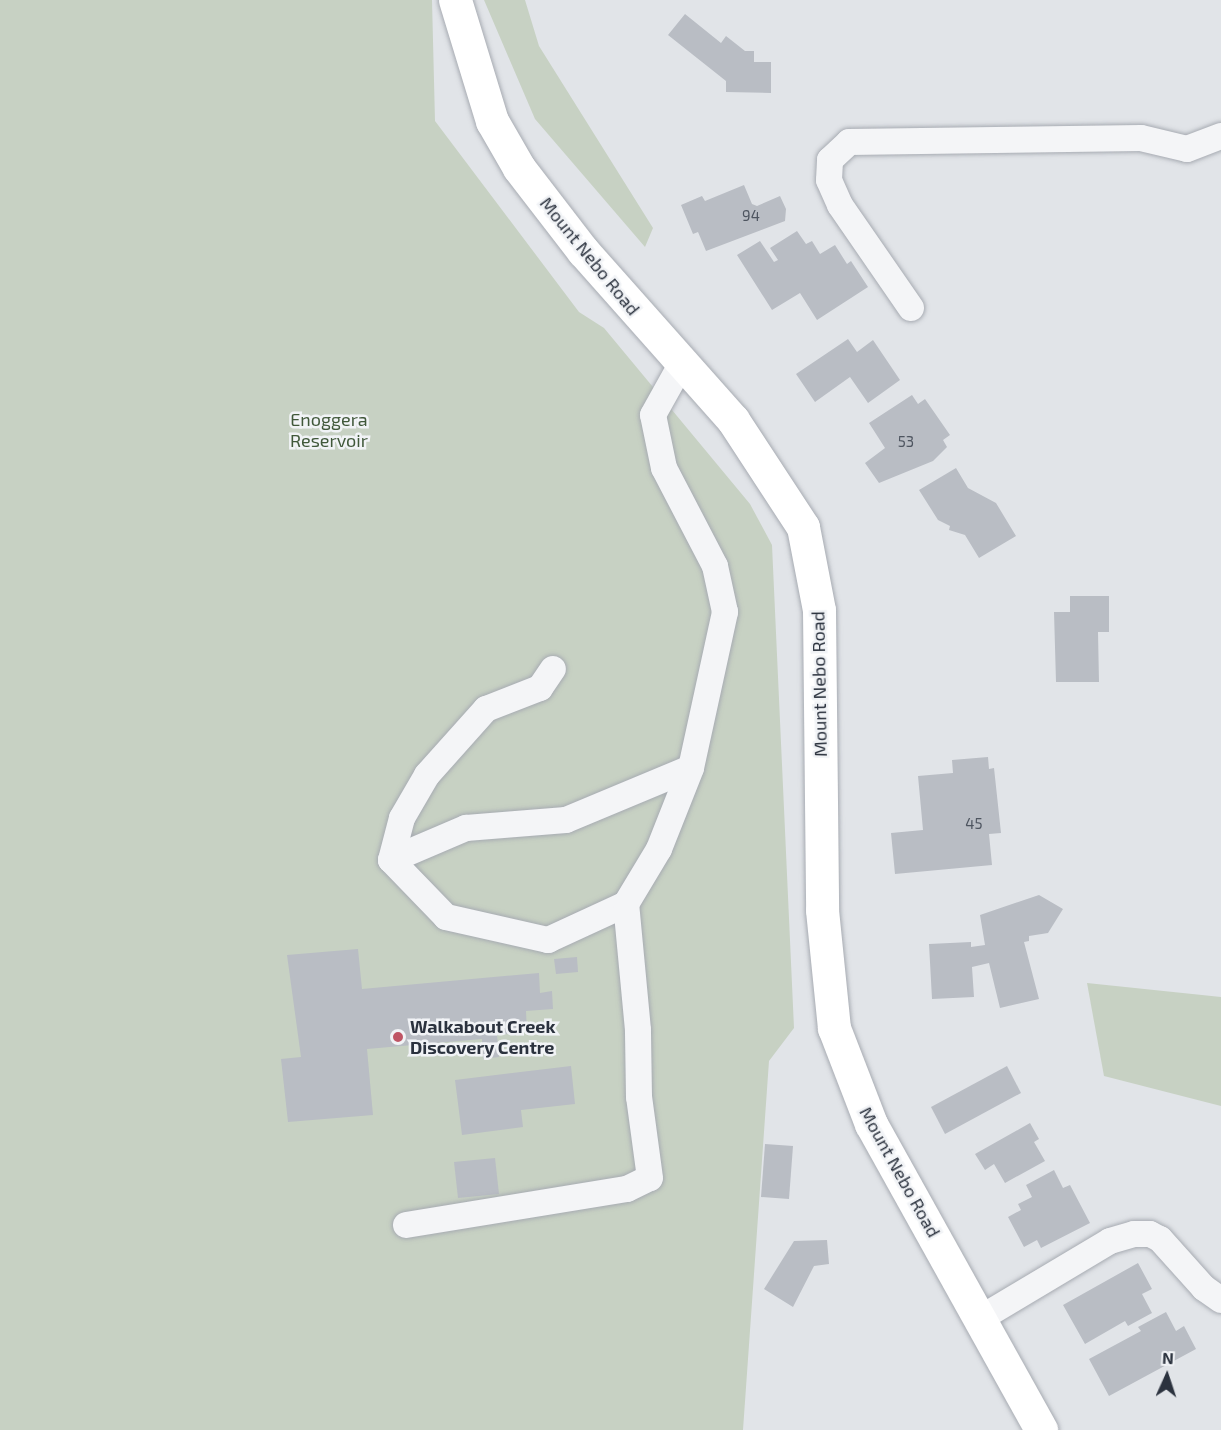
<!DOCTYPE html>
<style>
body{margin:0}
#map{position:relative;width:1221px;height:1430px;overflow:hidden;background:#e1e4e8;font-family:"Exo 2",sans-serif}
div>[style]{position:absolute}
.green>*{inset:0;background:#c7d1c3}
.building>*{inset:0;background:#b9bdc4}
.roads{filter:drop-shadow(0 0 2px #a7abb2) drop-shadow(0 0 2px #a7abb2)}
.minor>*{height:26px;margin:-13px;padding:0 13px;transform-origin:13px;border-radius:13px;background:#f4f5f7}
.major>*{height:33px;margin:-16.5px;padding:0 16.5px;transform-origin:16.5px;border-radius:16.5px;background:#fff}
.dots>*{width:16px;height:16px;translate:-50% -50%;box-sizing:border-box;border:3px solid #f1f3f6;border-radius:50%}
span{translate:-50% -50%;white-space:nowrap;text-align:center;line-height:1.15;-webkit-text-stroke:5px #f1f3f6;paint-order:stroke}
.number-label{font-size:15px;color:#4e5560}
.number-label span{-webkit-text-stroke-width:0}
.street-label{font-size:18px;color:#2b323e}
.park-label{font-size:18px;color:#40583a}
.poi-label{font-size:18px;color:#2b323e;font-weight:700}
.left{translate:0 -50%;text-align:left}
.north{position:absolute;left:1137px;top:1346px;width:60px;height:60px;-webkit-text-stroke:4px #f1f3f6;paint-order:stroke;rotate:3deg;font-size:16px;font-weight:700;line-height:24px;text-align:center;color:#2b323e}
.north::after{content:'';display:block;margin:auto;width:21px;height:27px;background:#2b323e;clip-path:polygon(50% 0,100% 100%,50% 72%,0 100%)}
</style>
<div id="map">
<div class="green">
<i style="clip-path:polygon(0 0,432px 0,435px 121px,579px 312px,604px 328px,750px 504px,772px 545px,794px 1028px,769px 1061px,743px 1430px,0 1430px)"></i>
<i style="clip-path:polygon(484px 0,525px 0,539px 46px,653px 228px,645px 247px,535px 119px)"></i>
<i style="clip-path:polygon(1087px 983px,1221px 997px,1221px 1106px,1104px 1076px)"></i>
</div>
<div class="building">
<i style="clip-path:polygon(685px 14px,721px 43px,726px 36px,745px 51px,754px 51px,754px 62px,771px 62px,771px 93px,726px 92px,726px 81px,668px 35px)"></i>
<i style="clip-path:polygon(744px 185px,752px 204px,757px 206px,780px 196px,786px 209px,785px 221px,706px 251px,698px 232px,693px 234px,681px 205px,702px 196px,705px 201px)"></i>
<i style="clip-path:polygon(797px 231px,806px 244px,812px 241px,820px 254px,835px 245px,847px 264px,851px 261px,868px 287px,817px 320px,800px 293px,772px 310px,737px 255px,760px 241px,774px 262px,778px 260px,770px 248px)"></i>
<i style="clip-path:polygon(848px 339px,857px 352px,873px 340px,900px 380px,868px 403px,850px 377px,815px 402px,796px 374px)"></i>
<i style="clip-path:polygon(912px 395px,918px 404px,925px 399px,950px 435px,943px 440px,947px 447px,933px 461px,879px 483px,865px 463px,885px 448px,869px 423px)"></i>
<i style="clip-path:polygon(956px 468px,968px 488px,996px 503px,1016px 536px,979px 558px,965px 535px,949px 530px,950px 526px,938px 520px,919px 490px)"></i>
<i style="clip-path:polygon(1070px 596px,1109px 596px,1109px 632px,1098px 632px,1099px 682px,1056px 682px,1054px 612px,1070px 612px)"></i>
<i style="clip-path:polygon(988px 757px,989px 769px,994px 768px,1001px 833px,989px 834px,992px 865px,895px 874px,891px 833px,923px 830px,918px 776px,953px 773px,952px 760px)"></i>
<i style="clip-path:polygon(1039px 895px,1063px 909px,1048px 933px,1029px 936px,1029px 941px,1024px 942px,1039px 999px,1000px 1008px,989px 963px,972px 967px,974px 997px,932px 999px,929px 944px,971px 942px,971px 947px,985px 945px,980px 915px)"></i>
<i style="clip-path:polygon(358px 949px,362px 989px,539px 973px,540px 993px,552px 991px,553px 1009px,526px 1011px,527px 1032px,497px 1035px,499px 1057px,483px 1059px,482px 1039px,367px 1049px,373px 1115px,288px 1122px,281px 1059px,301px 1057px,287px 955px)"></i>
<i style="clip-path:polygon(577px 957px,578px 972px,556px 974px,554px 959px)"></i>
<i style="clip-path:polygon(571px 1066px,575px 1104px,521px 1110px,523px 1127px,462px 1135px,455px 1080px)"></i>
<i style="clip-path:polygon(1007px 1066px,1021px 1093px,945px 1134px,931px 1107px)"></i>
<i style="clip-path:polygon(1030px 1123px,1039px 1139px,1034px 1142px,1045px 1161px,1005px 1183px,994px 1164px,985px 1170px,975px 1154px)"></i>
<i style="clip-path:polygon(765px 1144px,793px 1146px,789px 1199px,761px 1197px)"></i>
<i style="clip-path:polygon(495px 1158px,499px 1194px,458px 1198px,454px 1162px)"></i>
<i style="clip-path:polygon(1054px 1170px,1063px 1188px,1070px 1185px,1090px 1223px,1041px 1248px,1037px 1240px,1024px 1247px,1008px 1217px,1021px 1210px,1018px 1204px,1032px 1197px,1026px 1185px)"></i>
<i style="clip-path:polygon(827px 1240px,829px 1264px,814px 1266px,793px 1307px,764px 1289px,794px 1241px)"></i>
<i style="clip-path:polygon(1138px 1263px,1152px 1289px,1142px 1294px,1152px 1313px,1128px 1326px,1125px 1321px,1085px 1344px,1063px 1305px)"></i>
<i style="clip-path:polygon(1166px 1312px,1176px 1331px,1184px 1326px,1196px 1349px,1109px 1396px,1089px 1359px,1141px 1331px,1138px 1327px)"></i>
</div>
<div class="roads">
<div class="minor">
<i style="left:911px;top:308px;width:125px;rotate:-124.6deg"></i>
<i style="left:840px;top:205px;width:27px;rotate:-114deg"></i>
<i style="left:829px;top:180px;width:20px;rotate:-87deg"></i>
<i style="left:830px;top:160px;width:26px;rotate:-43deg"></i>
<i style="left:849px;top:142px;width:292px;rotate:-0.8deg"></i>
<i style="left:1141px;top:138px;width:47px;rotate:13.4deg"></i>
<i style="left:1187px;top:149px;width:36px;rotate:-21deg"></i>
<i style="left:391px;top:860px;width:79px;rotate:46deg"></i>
<i style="left:446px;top:917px;width:105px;rotate:12.7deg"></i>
<i style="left:548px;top:940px;width:86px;rotate:-24.8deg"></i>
<i style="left:626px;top:904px;width:64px;rotate:-59deg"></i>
<i style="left:659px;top:849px;width:87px;rotate:-68.4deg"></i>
<i style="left:691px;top:768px;width:160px;rotate:-77.7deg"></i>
<i style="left:725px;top:612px;width:47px;rotate:-102.3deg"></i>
<i style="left:715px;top:566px;width:110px;rotate:-117.5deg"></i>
<i style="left:664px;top:468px;width:54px;rotate:-101.7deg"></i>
<i style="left:653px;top:415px;width:60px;rotate:-60.9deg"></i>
<i style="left:391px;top:860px;width:82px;rotate:-23.1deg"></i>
<i style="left:466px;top:828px;width:100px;rotate:-4.6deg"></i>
<i style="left:566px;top:820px;width:135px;rotate:-22.6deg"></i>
<i style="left:391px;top:860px;width:43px;rotate:-75.3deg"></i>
<i style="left:402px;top:818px;width:50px;rotate:-59.8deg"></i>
<i style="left:427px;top:775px;width:89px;rotate:-48.2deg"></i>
<i style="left:486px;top:709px;width:58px;rotate:-21.3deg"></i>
<i style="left:540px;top:688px;width:23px;rotate:-56deg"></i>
<i style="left:406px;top:1225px;width:224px;rotate:-9.3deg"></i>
<i style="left:627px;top:1189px;width:25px;rotate:-26deg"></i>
<i style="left:650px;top:1178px;width:82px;rotate:-97.7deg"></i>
<i style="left:639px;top:1097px;width:67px;rotate:-90.9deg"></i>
<i style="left:638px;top:1030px;width:127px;rotate:-95.4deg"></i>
<i style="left:981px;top:1318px;width:150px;rotate:-30.8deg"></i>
<i style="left:1110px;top:1241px;width:25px;rotate:-16deg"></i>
<i style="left:1134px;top:1234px;width:16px"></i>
<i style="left:1150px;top:1234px;width:11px;rotate:27deg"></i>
<i style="left:1160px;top:1239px;width:66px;rotate:48.1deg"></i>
<i style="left:1204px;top:1288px;width:21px;rotate:35deg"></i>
</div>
<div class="major">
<i style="left:455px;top:0;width:127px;rotate:73deg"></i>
<i style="left:492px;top:121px;width:54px;rotate:60.1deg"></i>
<i style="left:519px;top:168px;width:105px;rotate:52.4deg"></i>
<i style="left:583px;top:251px;width:226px;rotate:48.4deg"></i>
<i style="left:733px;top:420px;width:128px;rotate:56.8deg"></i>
<i style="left:803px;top:527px;width:85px;rotate:79.1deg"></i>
<i style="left:819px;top:610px;width:300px;rotate:89.4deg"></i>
<i style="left:822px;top:910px;width:119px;rotate:84.2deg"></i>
<i style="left:834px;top:1028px;width:103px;rotate:68.9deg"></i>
<i style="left:871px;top:1124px;width:350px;rotate:60.9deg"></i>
</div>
</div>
<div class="dots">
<i style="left:398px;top:1037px;background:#bf5565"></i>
</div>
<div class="number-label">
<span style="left:751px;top:216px">94</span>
<span style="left:906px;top:442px">53</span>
<span style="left:974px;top:824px">45</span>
</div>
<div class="street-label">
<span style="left:590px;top:256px;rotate:51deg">Mount Nebo Road</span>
<span style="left:819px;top:684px;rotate:-91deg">Mount Nebo Road</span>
<span style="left:900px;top:1172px;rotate:61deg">Mount Nebo Road</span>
</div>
<div class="park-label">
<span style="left:329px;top:430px">Enoggera<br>Reservoir</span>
</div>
<div class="poi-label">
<span class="left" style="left:410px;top:1037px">Walkabout Creek<br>Discovery Centre</span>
</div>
<div class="north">N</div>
</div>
